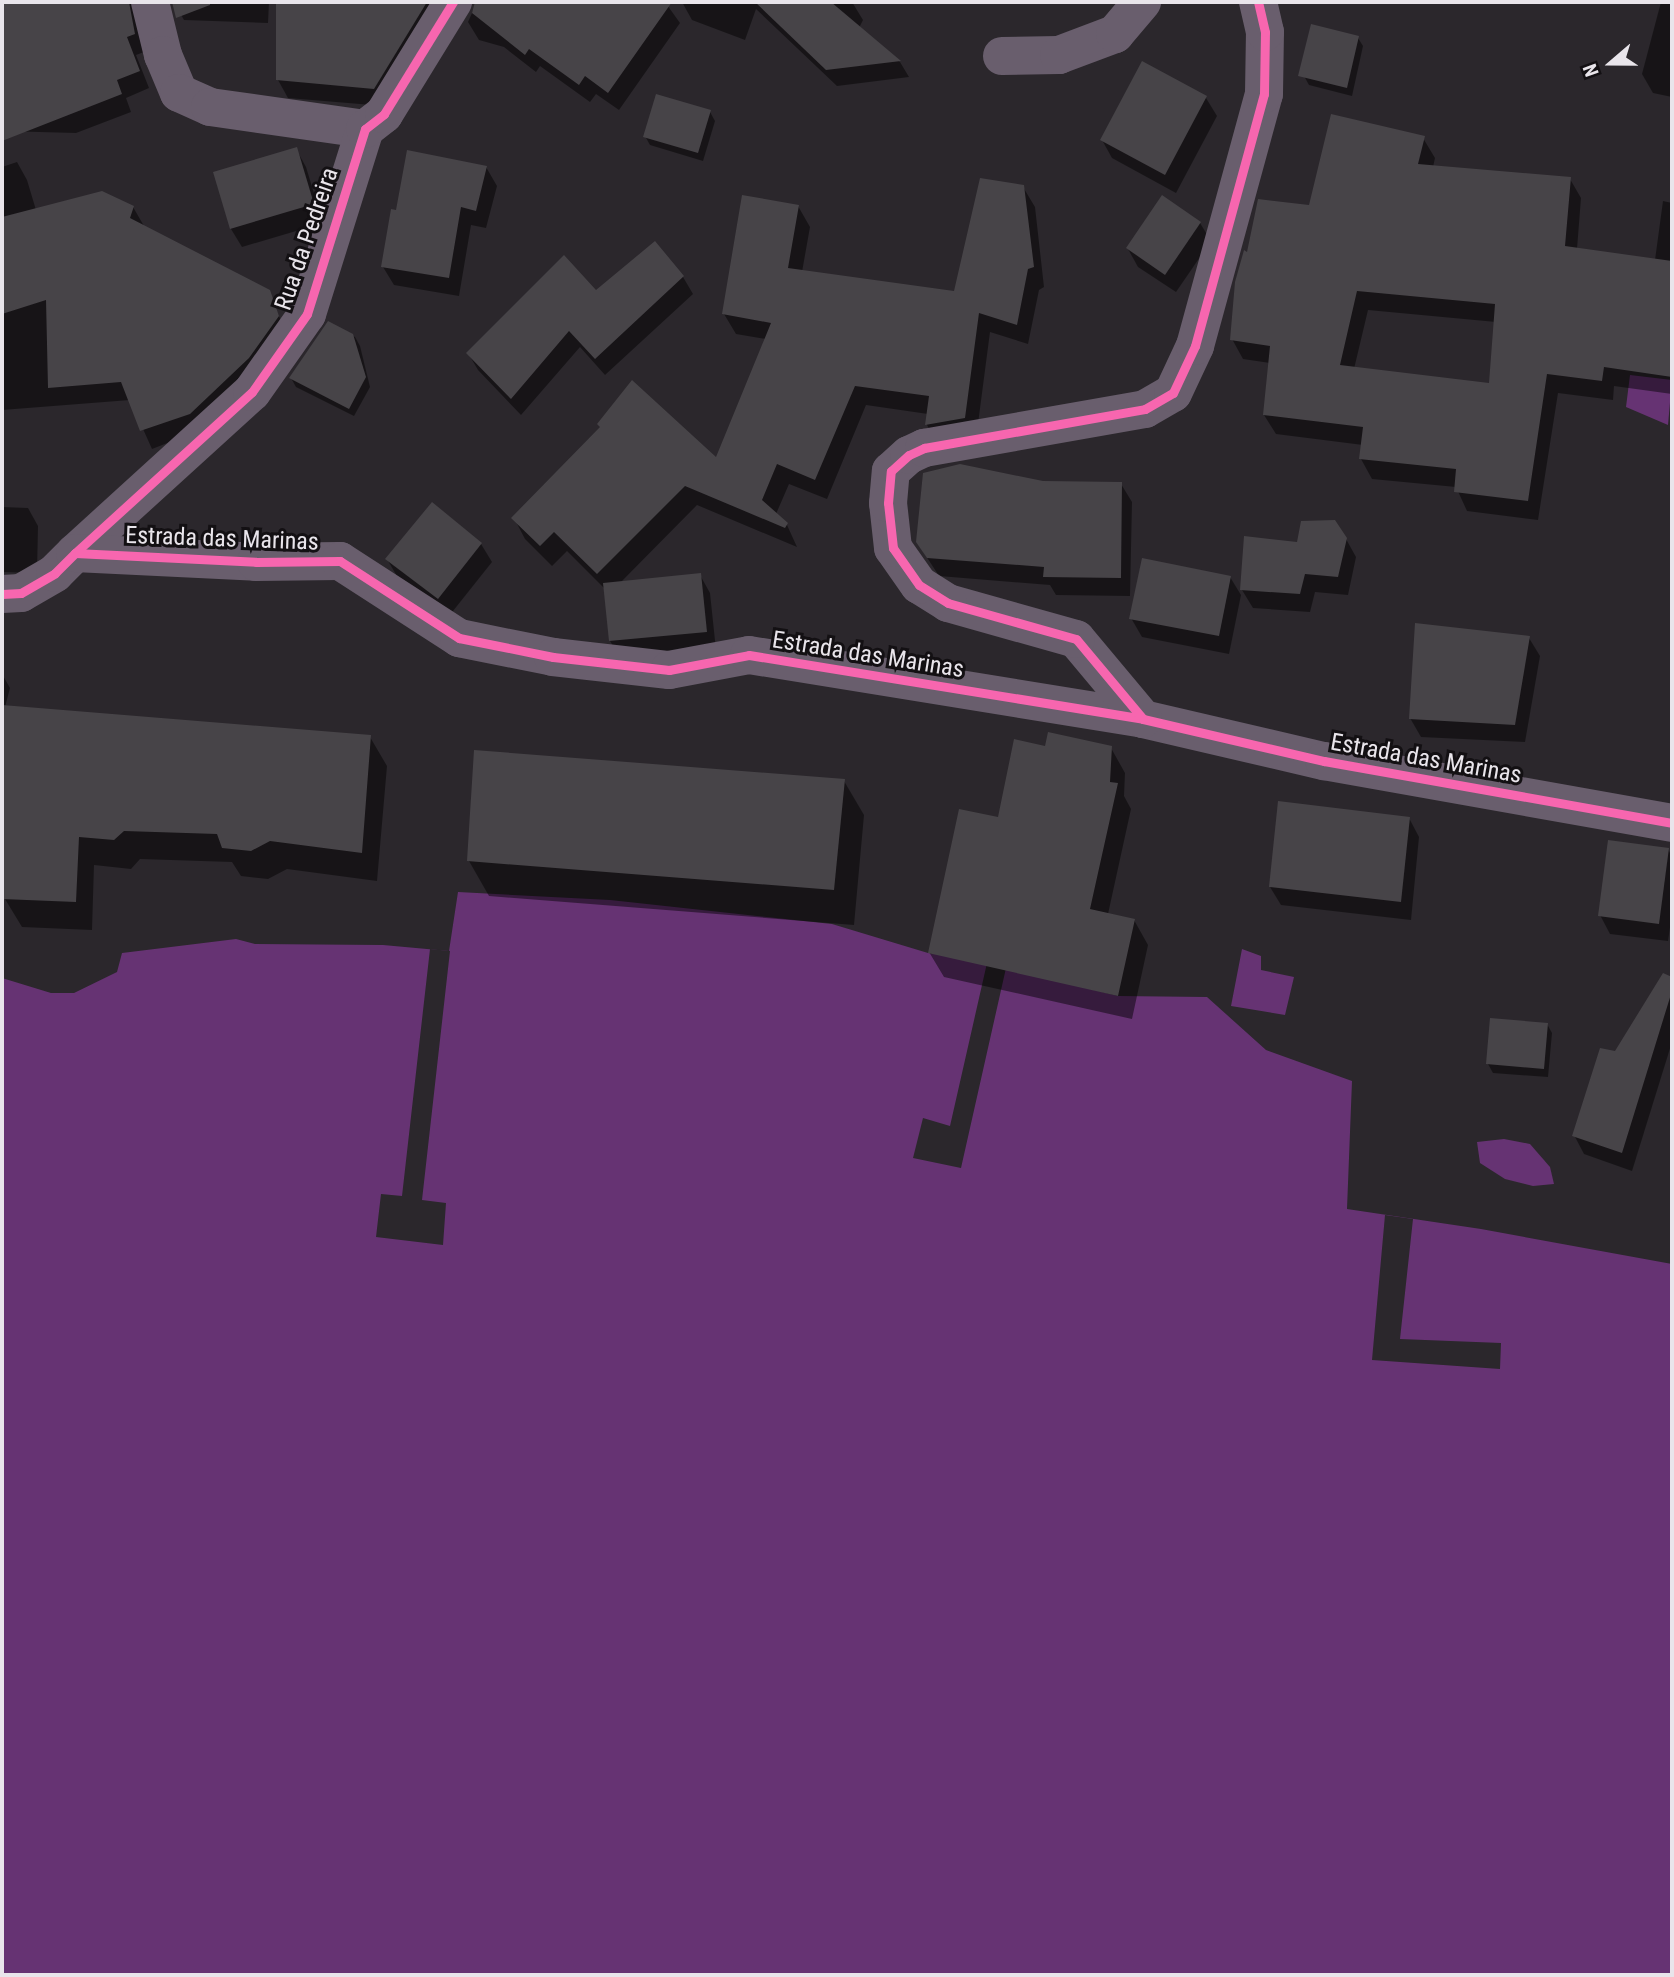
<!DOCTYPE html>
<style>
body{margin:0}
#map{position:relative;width:1674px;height:1977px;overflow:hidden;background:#2b272c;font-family:"Roboto Condensed",sans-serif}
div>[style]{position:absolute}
.water>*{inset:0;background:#663373}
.pier>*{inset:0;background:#2b272c}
.shadow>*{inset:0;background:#0007}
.building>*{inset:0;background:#474448}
.street>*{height:38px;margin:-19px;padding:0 19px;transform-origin:19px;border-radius:19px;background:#695e6d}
.cycleway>*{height:9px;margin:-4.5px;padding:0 4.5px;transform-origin:4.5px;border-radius:4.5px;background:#f766af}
span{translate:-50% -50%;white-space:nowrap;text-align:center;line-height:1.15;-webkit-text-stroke:6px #131013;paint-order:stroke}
.street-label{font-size:24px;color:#e9e5eb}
.frame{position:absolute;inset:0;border:4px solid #e9e5eb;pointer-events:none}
.north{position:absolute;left:1576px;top:28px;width:70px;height:70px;-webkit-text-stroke:5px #131013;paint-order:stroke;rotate:250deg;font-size:19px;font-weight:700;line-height:28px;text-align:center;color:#e9e5eb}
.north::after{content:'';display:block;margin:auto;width:24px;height:32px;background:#e9e5eb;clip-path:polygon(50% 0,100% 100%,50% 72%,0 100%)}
</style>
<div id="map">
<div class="water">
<i style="clip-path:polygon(1630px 375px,1672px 380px,1668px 425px,1626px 407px)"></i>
<i style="clip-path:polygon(458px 892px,610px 900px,832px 924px,928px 953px,956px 955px,1118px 996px,1207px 997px,1266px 1050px,1352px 1081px,1347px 1209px,1481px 1229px,1672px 1264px,1672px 1975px,2px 1975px,2px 978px,51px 993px,74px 993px,117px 972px,122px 953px,236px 939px,255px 944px,383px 945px,449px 951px)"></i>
<i style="clip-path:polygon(1242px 949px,1261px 956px,1261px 970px,1294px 977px,1285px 1015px,1231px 1006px)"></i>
<i style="clip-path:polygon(1504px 1139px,1530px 1144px,1550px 1167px,1554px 1184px,1533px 1186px,1505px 1179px,1480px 1163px,1477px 1142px)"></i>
</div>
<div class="pier">
<i style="clip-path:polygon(430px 949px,450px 951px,422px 1200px,446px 1203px,443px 1245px,376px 1237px,381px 1194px,402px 1196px)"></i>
<i style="clip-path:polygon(987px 963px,1006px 968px,961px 1168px,913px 1158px,923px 1118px,950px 1126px)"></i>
<i style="clip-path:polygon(1385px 1215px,1413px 1219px,1400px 1339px,1501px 1343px,1500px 1369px,1372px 1360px)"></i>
</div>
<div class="shadow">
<i style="clip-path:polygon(2px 2px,138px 2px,144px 52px,136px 55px,149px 88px,126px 98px,131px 112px,76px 133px,2px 131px)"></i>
<i style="clip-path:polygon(174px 2px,269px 2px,268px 23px,184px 20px)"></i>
<i style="clip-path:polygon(278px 2px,452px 2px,384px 106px,288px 98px,278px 80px)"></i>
<i style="clip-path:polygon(477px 2px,665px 2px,680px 23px,619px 110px,596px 94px,590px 102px,540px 66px,536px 72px,504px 47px,479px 40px,468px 22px)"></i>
<i style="clip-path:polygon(682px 2px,852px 2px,863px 20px,859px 28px,900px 62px,909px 77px,837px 86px,756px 9px,745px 40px,692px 20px)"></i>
<i style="clip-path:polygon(1661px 2px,1672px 2px,1672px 97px,1653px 93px,1642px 74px)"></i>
<i style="clip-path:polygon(1358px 38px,1363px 46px,1352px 96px,1309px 85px,1304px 76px)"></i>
<i style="clip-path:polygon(1206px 98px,1217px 116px,1176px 193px,1112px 158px,1102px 140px)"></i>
<i style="clip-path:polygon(710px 112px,715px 121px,703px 161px,650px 145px,645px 136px)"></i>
<i style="clip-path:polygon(evenodd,1423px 138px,1435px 158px,1433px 167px,1570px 179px,1581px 198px,1577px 249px,1655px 260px,1663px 201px,1672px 203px,1672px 394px,1614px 386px,1613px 400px,1558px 393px,1538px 520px,1467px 511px,1456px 487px,1372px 479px,1361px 459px,1363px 445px,1276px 434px,1264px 415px,1270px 363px,1243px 359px,1232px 339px,1248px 255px,1311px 207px,1423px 138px,1368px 310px,1496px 322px,1491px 385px,1354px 369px,1368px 310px)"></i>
<i style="clip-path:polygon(296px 149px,306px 167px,323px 223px,242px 247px,231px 229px,215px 173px)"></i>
<i style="clip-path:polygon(17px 162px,27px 180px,36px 210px,133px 207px,144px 226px,268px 292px,288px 336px,203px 429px,152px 449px,130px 400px,2px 410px,2px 167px)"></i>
<i style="clip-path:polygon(486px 167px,497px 186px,486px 228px,471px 225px,459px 296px,394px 285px,383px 267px,397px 212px)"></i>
<i style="clip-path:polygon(1023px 187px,1035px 207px,1044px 287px,1039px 290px,1028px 344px,990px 332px,976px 439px,938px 445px,927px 425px,928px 414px,866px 405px,827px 499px,789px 484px,776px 514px,787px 525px,797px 547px,697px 505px,620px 583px,700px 575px,710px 593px,716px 650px,621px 659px,610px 641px,605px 589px,567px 551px,552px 566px,525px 539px,514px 518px,717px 460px,766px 339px,736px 334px,724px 314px,798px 206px,810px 227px,802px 272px,955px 293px)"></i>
<i style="clip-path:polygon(1200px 223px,1211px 241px,1176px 292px,1138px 267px,1128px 249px)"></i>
<i style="clip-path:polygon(683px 277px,693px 294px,605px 375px,580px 347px,521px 415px,478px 370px,468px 353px,596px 293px)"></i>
<i style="clip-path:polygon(328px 323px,355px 337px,360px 346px,370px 387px,354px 416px,296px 387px,291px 378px)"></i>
<i style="clip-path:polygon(1043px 483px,1121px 484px,1132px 502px,1130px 596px,1056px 595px,1050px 585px,939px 576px,917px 542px)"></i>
<i style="clip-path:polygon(2px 507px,28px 508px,38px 526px,37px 573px,2px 572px)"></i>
<i style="clip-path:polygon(1346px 539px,1356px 557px,1348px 595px,1315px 592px,1310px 612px,1253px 608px,1242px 590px,1299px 544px)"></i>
<i style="clip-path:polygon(481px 544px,492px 562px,449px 616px,398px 578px,387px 559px)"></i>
<i style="clip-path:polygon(1230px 577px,1241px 595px,1229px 654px,1142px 637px,1131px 618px)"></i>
<i style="clip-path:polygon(1529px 638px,1540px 656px,1525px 742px,1421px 737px,1410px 718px)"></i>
<i style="clip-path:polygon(2px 674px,10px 688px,5px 707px,370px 737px,387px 766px,377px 881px,287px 869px,268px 879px,241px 876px,232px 862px,140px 859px,131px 869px,94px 865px,92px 930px,22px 927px,5px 899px,6px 886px,2px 885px)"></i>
<i style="clip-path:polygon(1047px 748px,1111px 748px,1125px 773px,1124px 796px,1131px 809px,1108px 914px,1134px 920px,1148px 945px,1132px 1019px,944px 977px,929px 952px,999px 819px)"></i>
<i style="clip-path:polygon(844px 781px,864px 815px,854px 925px,489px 896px,469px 861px)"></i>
<i style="clip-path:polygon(1409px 818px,1419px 837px,1411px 920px,1281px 905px,1270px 887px)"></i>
<i style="clip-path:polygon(1668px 849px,1672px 857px,1672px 914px,1668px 941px,1610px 934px,1600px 915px)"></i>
<i style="clip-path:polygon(1664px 975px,1672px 979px,1672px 1042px,1632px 1171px,1584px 1154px,1574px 1135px)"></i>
<i style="clip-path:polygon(1547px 1024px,1552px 1033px,1548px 1077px,1493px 1073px,1488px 1064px)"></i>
</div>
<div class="building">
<i style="clip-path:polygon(2px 2px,129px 2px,135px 34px,127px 37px,140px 71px,117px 80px,122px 94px,2px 141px)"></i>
<i style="clip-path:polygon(172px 2px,210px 2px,210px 5px,176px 18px)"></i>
<i style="clip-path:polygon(276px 2px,427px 2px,374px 89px,276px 80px)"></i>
<i style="clip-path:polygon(475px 2px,672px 2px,608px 93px,585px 76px,579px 85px,529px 49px,525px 55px,472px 13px)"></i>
<i style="clip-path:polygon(755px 2px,831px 2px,901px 61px,826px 70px)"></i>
<i style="clip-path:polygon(1311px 24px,1359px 36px,1347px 88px,1298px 76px)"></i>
<i style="clip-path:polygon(1142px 61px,1207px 96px,1165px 175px,1100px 140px)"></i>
<i style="clip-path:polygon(656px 94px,711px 110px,698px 153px,643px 137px)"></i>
<i style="clip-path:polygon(evenodd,1331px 114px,1425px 136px,1418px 164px,1571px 177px,1565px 246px,1672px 261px,1672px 377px,1604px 367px,1602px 381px,1547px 374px,1528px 501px,1454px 492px,1456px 469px,1359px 459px,1363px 427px,1263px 415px,1270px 346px,1230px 340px,1235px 282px,1244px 250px,1247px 252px,1258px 199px,1309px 205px,1331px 114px,1357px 291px,1495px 304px,1489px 383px,1340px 365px,1357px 291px)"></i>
<i style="clip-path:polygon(297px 147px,314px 204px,230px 229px,213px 172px)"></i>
<i style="clip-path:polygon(407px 150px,487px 166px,476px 211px,461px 207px,449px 278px,381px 267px,391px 209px,396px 210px)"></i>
<i style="clip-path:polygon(980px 178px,1024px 185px,1034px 267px,1028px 269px,1017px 325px,979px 313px,965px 418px,925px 425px,929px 396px,855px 386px,815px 480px,777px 464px,762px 500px,788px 523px,785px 528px,685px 486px,597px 574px,554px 532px,540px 546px,511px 518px,600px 427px,597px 424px,632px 380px,716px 457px,771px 323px,722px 314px,742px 195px,799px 205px,788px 268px,954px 291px)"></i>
<i style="clip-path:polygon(102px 191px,134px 206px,130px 218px,270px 290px,279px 316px,249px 358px,190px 414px,140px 431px,121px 382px,48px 388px,46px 300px,2px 314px,2px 217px)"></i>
<i style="clip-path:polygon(1162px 195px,1201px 222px,1165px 275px,1126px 248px)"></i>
<i style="clip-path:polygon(655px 241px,684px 276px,595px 359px,569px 331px,511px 399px,466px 353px,564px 255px,596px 290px)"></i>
<i style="clip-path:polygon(328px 321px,353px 334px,366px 377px,349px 409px,289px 378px)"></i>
<i style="clip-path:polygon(960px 464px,1043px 481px,1122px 482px,1121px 578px,1043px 577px,1044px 567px,927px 558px,916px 542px,923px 473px)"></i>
<i style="clip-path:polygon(432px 502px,482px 543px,438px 599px,385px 559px)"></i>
<i style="clip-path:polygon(1335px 520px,1347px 538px,1338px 577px,1305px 574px,1300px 594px,1240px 590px,1244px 536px,1297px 542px,1301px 521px)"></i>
<i style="clip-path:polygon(1142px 558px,1231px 576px,1219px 636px,1129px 619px)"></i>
<i style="clip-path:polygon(701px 573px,707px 632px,609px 641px,603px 583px)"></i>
<i style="clip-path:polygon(1415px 623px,1530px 636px,1515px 725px,1409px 719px)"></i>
<i style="clip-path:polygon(2px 705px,371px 735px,362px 853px,270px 841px,251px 851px,222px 848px,217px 834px,124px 831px,114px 840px,79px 837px,76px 902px,2px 899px)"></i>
<i style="clip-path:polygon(1048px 732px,1112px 746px,1110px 782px,1118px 783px,1090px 909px,1135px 919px,1118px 996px,928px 953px,959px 809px,998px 817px,1014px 739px,1045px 746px)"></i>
<i style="clip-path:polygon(474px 750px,845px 779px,834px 890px,467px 861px)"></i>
<i style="clip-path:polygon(1278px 801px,1410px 817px,1401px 902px,1269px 887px)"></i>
<i style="clip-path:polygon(1608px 840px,1669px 848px,1659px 924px,1598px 916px)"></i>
<i style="clip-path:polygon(1663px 973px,1672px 977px,1672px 991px,1622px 1153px,1572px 1136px,1600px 1048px,1615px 1051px)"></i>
<i style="clip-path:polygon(1490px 1018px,1548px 1023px,1544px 1069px,1486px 1064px)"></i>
</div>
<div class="street">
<i style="left:150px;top:2px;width:55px;rotate:76.2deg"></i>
<i style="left:163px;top:55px;width:41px;rotate:67.2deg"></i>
<i style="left:179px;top:93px;width:34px;rotate:24deg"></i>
<i style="left:210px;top:107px;width:157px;rotate:8.1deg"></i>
<i style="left:1002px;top:56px;width:57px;rotate:-1deg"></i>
<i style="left:1059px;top:55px;width:60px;rotate:-20.6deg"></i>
<i style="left:1115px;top:34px;width:42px;rotate:-49.8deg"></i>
<i style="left:75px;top:553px;width:239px;rotate:-42.3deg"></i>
<i style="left:252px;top:392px;width:95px;rotate:-54.8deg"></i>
<i style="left:307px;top:314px;width:194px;rotate:-72.6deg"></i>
<i style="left:365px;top:129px;width:24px;rotate:-38deg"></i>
<i style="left:384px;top:114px;width:132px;rotate:-58.4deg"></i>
<i style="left:2px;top:594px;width:19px;rotate:-3deg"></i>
<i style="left:21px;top:593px;width:39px;rotate:-30deg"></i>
<i style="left:55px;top:573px;width:28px;rotate:-45deg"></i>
<i style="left:75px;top:553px;width:181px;rotate:2.8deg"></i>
<i style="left:256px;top:562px;width:84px;rotate:-0.7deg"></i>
<i style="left:340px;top:561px;width:142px;rotate:32.9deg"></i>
<i style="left:459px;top:638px;width:96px;rotate:11.4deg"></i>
<i style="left:553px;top:657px;width:117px;rotate:6.4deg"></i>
<i style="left:669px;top:670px;width:81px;rotate:-10.6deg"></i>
<i style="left:749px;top:655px;width:399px;rotate:9.2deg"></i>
<i style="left:1143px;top:719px;width:186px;rotate:13.1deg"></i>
<i style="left:1324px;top:761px;width:353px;rotate:10.1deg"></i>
<i style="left:1143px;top:719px;width:104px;rotate:-129.9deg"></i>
<i style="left:1076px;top:639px;width:133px;rotate:-164.3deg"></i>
<i style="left:948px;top:603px;width:34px;rotate:-148deg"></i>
<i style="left:919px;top:585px;width:45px;rotate:-125.1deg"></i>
<i style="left:893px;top:548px;width:45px;rotate:-96.3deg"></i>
<i style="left:888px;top:503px;width:32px;rotate:-85deg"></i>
<i style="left:891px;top:471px;width:24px;rotate:-42deg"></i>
<i style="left:909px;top:455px;width:17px;rotate:-25deg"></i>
<i style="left:924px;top:448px;width:224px;rotate:-10deg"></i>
<i style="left:1145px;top:409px;width:32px;rotate:-30deg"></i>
<i style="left:1173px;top:393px;width:52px;rotate:-64.9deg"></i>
<i style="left:1195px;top:346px;width:261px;rotate:-74.7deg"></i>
<i style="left:1264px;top:94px;width:62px;rotate:-89.1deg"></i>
<i style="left:1265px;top:32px;width:31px;rotate:-103deg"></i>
</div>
<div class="cycleway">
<i style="left:75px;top:553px;width:239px;rotate:-42.3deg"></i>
<i style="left:252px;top:392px;width:95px;rotate:-54.8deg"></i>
<i style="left:307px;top:314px;width:194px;rotate:-72.6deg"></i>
<i style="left:365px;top:129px;width:24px;rotate:-38deg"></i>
<i style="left:384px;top:114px;width:132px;rotate:-58.4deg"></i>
<i style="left:2px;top:594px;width:19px;rotate:-3deg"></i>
<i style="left:21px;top:593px;width:39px;rotate:-30deg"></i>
<i style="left:55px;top:573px;width:28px;rotate:-45deg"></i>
<i style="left:75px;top:553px;width:181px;rotate:2.8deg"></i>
<i style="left:256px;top:562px;width:84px;rotate:-0.7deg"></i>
<i style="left:340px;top:561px;width:142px;rotate:32.9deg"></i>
<i style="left:459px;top:638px;width:96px;rotate:11.4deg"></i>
<i style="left:553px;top:657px;width:117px;rotate:6.4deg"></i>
<i style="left:669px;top:670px;width:81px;rotate:-10.6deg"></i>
<i style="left:749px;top:655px;width:399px;rotate:9.2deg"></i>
<i style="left:1143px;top:719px;width:186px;rotate:13.1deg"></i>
<i style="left:1324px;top:761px;width:353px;rotate:10.1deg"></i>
<i style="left:1143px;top:719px;width:104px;rotate:-129.9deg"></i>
<i style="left:1076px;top:639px;width:133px;rotate:-164.3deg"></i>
<i style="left:948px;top:603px;width:34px;rotate:-148deg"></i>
<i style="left:919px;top:585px;width:45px;rotate:-125.1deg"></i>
<i style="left:893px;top:548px;width:45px;rotate:-96.3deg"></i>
<i style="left:888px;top:503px;width:32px;rotate:-85deg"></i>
<i style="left:891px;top:471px;width:24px;rotate:-42deg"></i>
<i style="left:909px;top:455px;width:17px;rotate:-25deg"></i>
<i style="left:924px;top:448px;width:224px;rotate:-10deg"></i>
<i style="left:1145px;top:409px;width:32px;rotate:-30deg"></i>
<i style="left:1173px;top:393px;width:52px;rotate:-64.9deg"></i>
<i style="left:1195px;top:346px;width:261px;rotate:-74.7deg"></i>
<i style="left:1264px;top:94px;width:62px;rotate:-89.1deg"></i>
<i style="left:1265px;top:32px;width:31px;rotate:-103deg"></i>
</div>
<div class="street-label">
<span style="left:307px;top:239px;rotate:-71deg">Rua da Pedreira</span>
<span style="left:222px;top:539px;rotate:2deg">Estrada das Marinas</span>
<span style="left:868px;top:655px;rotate:9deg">Estrada das Marinas</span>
<span style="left:1426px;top:759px;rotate:10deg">Estrada das Marinas</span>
</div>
<div class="frame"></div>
<div class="north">N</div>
</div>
